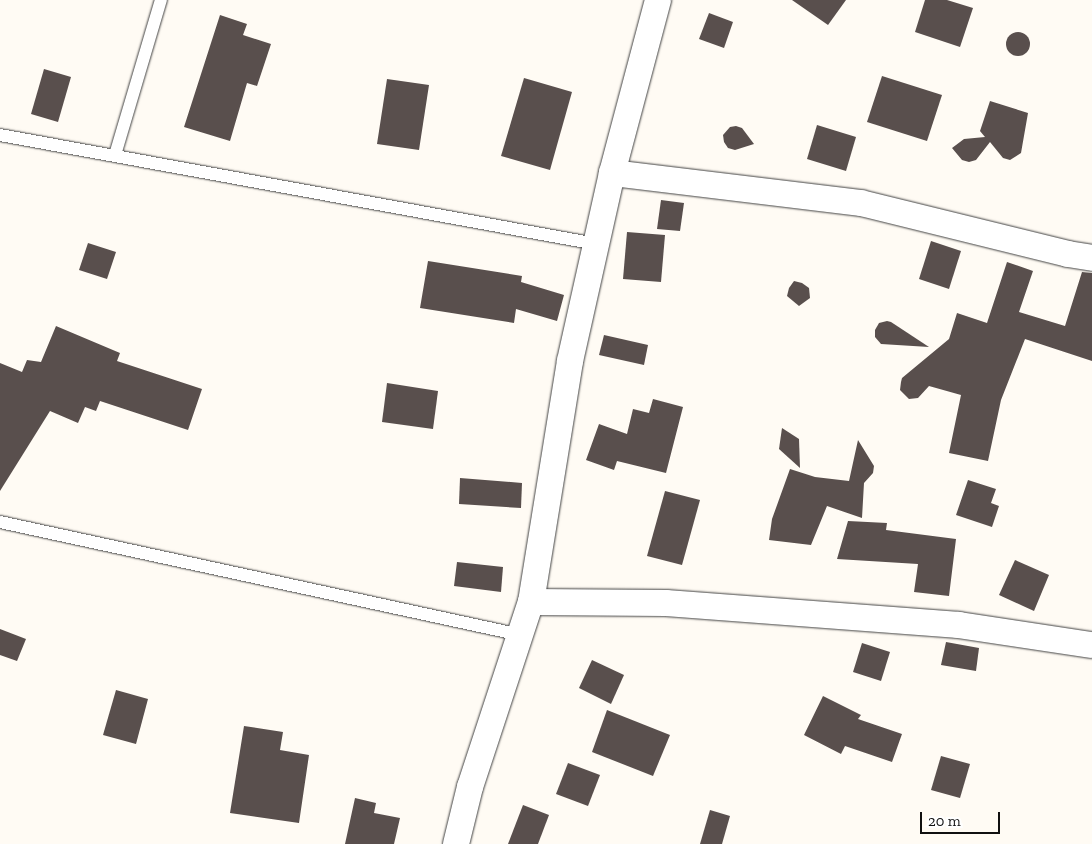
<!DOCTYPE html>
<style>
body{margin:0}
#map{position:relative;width:1092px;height:844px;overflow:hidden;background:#fffbf4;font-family:"Zilla Slab",serif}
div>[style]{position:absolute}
.building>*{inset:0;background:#594f4d}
.round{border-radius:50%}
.roads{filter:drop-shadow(0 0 1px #434343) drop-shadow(0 0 1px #434343)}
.service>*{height:12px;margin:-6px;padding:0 6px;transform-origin:6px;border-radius:6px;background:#fff}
.minor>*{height:26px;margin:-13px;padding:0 13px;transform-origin:13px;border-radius:13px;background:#fff}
span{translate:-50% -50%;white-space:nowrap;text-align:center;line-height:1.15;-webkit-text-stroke:5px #fff;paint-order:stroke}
.scale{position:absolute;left:920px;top:812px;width:80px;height:22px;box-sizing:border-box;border:2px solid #101010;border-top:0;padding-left:6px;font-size:15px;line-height:18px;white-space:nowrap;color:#101010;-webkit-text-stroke:4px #fff;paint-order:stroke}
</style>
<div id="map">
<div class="building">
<i style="clip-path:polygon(792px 0,846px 0,828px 25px)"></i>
<i style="clip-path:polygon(925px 0,947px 0,973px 8px,960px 47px,915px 32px)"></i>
<i style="clip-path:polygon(709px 13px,733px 22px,724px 48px,699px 39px)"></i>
<i style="clip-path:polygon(220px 15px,247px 24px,243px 35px,271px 44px,257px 86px,247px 83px,230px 141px,184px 127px)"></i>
<i class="round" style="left:1006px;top:32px;width:24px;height:24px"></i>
<i style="clip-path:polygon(44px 69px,71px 77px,58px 122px,31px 114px)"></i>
<i style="clip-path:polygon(882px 76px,942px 95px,927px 141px,867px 122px)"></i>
<i style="clip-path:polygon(524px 78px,572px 92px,550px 170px,501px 156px)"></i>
<i style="clip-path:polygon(387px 79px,429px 85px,419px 150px,377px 144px)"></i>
<i style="clip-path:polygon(990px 101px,1028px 113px,1021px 153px,1010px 160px,1003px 158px,990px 142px,976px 160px,969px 162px,962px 160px,952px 148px,964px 139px,985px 137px,980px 131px)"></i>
<i style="clip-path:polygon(817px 125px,856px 137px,846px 171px,807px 159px)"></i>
<i style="clip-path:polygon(736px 126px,742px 128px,754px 144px,735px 150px,728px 148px,724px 142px,723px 135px,730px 127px)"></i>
<i style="clip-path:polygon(661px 200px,684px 203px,680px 231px,657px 229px)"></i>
<i style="clip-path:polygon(627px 232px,665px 235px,661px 282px,623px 279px)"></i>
<i style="clip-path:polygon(931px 241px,961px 251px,949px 289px,919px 279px)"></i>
<i style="clip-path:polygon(88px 243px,116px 252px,107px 279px,79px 270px)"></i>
<i style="clip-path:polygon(428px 261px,522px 276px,521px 282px,564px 295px,557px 321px,516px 309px,514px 323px,420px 308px)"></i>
<i style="clip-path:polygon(1007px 262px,1033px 271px,1019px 312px,1065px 326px,1082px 272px,1092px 273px,1092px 361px,1025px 339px,1001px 400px,988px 461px,949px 453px,961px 395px,929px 386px,918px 398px,909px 399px,900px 390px,901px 382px,902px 378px,949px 339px,957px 313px,987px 323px)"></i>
<i style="clip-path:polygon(794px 281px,802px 283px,809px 288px,810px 298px,799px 306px,787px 296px,789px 288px)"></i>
<i style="clip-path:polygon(887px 321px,891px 322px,929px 347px,881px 344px,875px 337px,875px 330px,879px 323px)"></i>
<i style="clip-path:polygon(56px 326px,120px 353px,117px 361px,202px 389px,188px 430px,100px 401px,96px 411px,85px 407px,78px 423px,50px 411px,0 491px,0 363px,22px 372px,27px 360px,41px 362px)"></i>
<i style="clip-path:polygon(604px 335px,648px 345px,644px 365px,599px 355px)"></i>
<i style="clip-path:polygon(387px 383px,438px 391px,433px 429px,382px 422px)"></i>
<i style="clip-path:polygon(653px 399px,683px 407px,666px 473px,617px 461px,614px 470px,586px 460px,599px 424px,627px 434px,633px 409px,649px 413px)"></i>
<i style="clip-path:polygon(782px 428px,799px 439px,800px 468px,779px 449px)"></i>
<i style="clip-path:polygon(858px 440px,874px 466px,873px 473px,864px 483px,862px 518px,827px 506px,811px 545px,769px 540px,772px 519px,790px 469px,815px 477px,849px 481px)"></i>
<i style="clip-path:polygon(460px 478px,522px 483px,521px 508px,459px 504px)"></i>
<i style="clip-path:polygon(968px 480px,996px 489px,991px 503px,999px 506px,992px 527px,956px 515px)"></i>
<i style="clip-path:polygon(665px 491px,700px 500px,682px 565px,647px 556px)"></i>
<i style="clip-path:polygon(848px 521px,887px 523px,886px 530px,956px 539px,949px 596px,914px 592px,918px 564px,837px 559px)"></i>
<i style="clip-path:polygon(1015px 560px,1049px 575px,1034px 611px,999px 595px)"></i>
<i style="clip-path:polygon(457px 562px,503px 567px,501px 592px,454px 586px)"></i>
<i style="clip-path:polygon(0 629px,26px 639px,17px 661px,0 655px)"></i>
<i style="clip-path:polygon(946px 642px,979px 648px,976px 671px,941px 665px)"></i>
<i style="clip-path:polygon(862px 643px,890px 652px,881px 681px,853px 672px)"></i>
<i style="clip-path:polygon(592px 660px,624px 675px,611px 704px,579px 688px)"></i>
<i style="clip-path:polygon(116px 690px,148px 699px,136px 744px,103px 735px)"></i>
<i style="clip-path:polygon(823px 696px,861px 715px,858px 719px,902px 734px,892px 762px,845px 746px,841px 754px,804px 735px)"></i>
<i style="clip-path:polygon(607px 710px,670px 735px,653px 776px,592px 752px)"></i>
<i style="clip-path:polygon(244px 726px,283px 732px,280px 750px,309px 755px,299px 823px,230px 813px)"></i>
<i style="clip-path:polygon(941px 756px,970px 764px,960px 798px,931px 790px)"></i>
<i style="clip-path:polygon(568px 763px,600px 775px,588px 806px,556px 794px)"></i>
<i style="clip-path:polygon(355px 798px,376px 803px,374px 813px,400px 818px,394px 844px,345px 844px)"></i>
<i style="clip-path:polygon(523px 805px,549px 815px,538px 844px,508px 844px)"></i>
<i style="clip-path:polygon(710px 810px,730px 816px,722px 844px,700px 844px)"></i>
</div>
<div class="roads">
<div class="service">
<i style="left:0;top:135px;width:606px;rotate:10.36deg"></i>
<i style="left:115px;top:155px;width:162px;rotate:-73.5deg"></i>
<i style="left:0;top:522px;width:533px;rotate:12.24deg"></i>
</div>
<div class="minor">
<i style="left:612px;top:173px;width:251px;rotate:6.9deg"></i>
<i style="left:861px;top:203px;width:213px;rotate:13.8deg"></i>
<i style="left:1068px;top:254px;width:24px;rotate:9deg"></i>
<i style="left:531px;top:602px;width:135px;rotate:0.4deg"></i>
<i style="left:666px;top:603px;width:294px;rotate:4.3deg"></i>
<i style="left:959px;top:625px;width:134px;rotate:8.6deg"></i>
<i style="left:456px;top:844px;width:59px;rotate:-76.2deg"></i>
<i style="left:470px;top:787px;width:195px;rotate:-71.8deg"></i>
<i style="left:531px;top:602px;width:244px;rotate:-80.8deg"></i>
<i style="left:570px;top:361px;width:193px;rotate:-77.4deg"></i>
<i style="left:612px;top:173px;width:179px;rotate:-75.1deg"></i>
</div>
</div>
<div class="scale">20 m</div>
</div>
